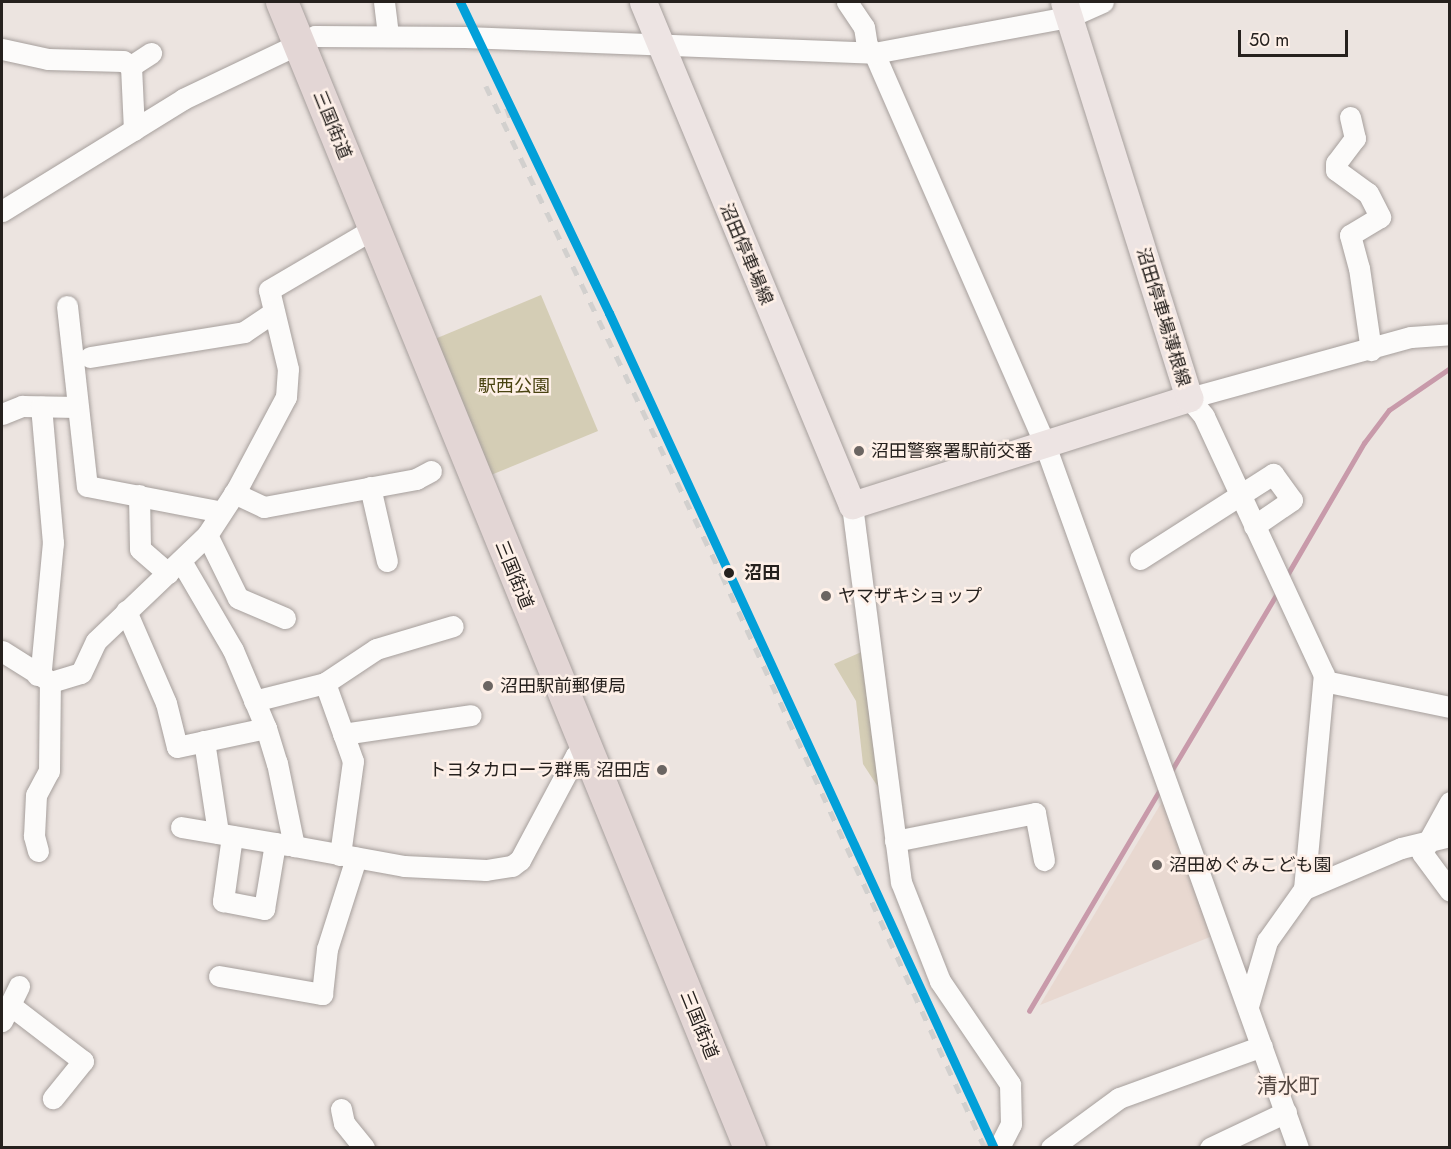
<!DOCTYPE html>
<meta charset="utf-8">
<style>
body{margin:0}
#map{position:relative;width:1451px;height:1149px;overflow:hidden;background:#ece4e0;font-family:Jost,"Noto Sans JP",sans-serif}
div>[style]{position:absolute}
.built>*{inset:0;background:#e8d8d0}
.green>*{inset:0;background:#d4cdb5}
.stream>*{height:4.5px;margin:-2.25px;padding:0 2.25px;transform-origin:2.25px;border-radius:2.25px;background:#c89aaa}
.roads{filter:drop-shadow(0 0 2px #a69f9c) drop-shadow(0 0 2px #a69f9c)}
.minor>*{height:21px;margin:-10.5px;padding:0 10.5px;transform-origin:10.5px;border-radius:10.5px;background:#fcfbfa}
.major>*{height:27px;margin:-13.5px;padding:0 13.5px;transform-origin:13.5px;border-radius:13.5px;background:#ede4e3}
.highway>*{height:32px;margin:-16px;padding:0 16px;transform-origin:16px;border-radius:16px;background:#e3d6d5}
.rail>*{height:4.5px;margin-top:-2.25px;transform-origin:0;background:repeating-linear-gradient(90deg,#d2d0ce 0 10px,transparent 0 20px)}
.rail-1>*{height:9px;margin:-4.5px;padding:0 4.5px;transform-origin:4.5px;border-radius:4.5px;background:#02a0d9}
.dots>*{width:16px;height:16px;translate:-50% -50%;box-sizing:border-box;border:3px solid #fef0e8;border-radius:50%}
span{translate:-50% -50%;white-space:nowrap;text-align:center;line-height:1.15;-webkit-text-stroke:5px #fef0e8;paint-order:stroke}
.street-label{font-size:18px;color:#26211e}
.park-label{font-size:18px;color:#494311}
.poi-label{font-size:18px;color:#26211e}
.left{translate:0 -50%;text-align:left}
.right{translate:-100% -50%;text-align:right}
.stop-label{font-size:18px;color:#26211e;font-weight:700}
.quarter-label{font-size:21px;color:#554943}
.frame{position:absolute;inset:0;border:3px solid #26211e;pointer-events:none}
.scale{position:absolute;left:1238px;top:30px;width:110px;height:27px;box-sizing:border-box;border:3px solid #26211e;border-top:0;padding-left:8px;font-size:18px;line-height:21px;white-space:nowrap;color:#26211e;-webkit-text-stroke:4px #fef0e8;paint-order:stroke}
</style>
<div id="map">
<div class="built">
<i style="clip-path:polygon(1166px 795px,1215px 935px,1040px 1005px)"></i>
</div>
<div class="green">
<i style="clip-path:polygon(541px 295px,598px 431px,486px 477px,430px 341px)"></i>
<i style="clip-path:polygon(866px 650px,880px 790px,863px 764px,856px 701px,834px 664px)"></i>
</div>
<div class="stream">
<i style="left:1286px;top:577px;width:155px;rotate:-59.8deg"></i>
<i style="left:1364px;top:443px;width:41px;rotate:-52.9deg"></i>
<i style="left:1389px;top:410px;width:74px;rotate:-34.5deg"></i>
<i style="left:1170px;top:773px;width:211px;rotate:-59.2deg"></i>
<i style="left:1029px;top:1011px;width:259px;rotate:-59.4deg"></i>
</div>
<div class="roads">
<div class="minor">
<i style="left:384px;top:2px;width:33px;rotate:83deg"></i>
<i style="left:847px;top:2px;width:30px;rotate:56deg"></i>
<i style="left:864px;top:27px;width:19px;rotate:81deg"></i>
<i style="left:867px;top:46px;width:10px;rotate:45deg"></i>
<i style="left:874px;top:53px;width:428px;rotate:66.4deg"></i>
<i style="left:1045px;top:445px;width:747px;rotate:70.21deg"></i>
<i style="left:2px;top:49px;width:47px;rotate:12.3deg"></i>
<i style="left:48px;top:59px;width:75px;rotate:1.5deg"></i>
<i style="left:123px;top:61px;width:9px;rotate:32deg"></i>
<i style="left:1350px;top:117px;width:22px;rotate:77deg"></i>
<i style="left:1355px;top:138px;width:31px;rotate:127deg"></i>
<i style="left:1336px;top:163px;width:7px;rotate:90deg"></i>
<i style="left:1336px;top:170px;width:39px;rotate:36deg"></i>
<i style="left:1368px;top:193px;width:27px;rotate:63deg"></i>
<i style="left:1380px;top:217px;width:35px;rotate:149deg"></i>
<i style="left:1350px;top:235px;width:34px;rotate:75deg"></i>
<i style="left:1359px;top:268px;width:83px;rotate:81.7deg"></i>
<i style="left:134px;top:130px;width:64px;rotate:-92.7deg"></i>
<i style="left:131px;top:66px;width:24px;rotate:-33deg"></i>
<i style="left:2px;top:211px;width:213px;rotate:-31.7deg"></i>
<i style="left:183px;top:99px;width:146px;rotate:-25.5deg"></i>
<i style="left:315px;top:36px;width:150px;rotate:0.4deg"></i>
<i style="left:465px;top:37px;width:409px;rotate:2.2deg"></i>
<i style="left:874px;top:53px;width:198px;rotate:-10.5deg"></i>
<i style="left:1069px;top:17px;width:37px;rotate:-24deg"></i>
<i style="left:67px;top:306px;width:181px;rotate:83.7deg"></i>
<i style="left:87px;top:486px;width:137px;rotate:10.9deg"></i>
<i style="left:90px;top:357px;width:156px;rotate:-9.2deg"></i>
<i style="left:244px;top:332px;width:36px;rotate:-34deg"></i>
<i style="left:2px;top:414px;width:22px;rotate:-22deg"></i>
<i style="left:22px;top:406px;width:55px;rotate:1deg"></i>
<i style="left:370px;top:487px;width:76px;rotate:77.1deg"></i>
<i style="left:234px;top:493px;width:33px;rotate:25deg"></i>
<i style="left:264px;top:507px;width:155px;rotate:-10.4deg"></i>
<i style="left:416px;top:479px;width:17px;rotate:-28deg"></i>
<i style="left:139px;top:495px;width:54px;rotate:88.9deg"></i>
<i style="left:140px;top:549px;width:37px;rotate:41deg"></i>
<i style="left:852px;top:505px;width:380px;rotate:82.6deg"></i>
<i style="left:901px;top:882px;width:106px;rotate:68.5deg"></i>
<i style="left:940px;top:981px;width:125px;rotate:55.8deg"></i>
<i style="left:1010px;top:1084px;width:40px;rotate:88.6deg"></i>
<i style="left:1011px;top:1124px;width:27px;rotate:117deg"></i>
<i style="left:207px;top:535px;width:70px;rotate:63.8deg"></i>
<i style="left:238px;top:598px;width:51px;rotate:23.1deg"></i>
<i style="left:1140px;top:559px;width:158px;rotate:-32.6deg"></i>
<i style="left:1273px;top:474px;width:32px;rotate:54deg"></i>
<i style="left:1292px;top:500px;width:46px;rotate:145.6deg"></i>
<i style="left:181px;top:561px;width:103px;rotate:59.7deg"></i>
<i style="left:233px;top:650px;width:85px;rotate:67.1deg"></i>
<i style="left:266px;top:728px;width:37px;rotate:73deg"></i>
<i style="left:277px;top:763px;width:85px;rotate:78.4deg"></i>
<i style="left:294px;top:846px;width:112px;rotate:10.3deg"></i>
<i style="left:404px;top:866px;width:82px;rotate:2.8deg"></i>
<i style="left:486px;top:870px;width:26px;rotate:-9deg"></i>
<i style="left:512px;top:866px;width:10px;rotate:-37deg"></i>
<i style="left:520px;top:860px;width:119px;rotate:-61.9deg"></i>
<i style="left:576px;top:755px;width:12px;rotate:-42deg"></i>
<i style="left:126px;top:611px;width:100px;rotate:66.5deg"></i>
<i style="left:166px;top:703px;width:45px;rotate:76deg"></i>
<i style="left:177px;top:747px;width:91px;rotate:-12.1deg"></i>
<i style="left:2px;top:651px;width:58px;rotate:32.3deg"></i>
<i style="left:51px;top:682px;width:31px;rotate:-17deg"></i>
<i style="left:81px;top:673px;width:35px;rotate:-65deg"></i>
<i style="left:96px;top:641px;width:153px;rotate:-43.7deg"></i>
<i style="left:207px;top:535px;width:55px;rotate:-56.9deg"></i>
<i style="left:237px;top:489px;width:104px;rotate:-62deg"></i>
<i style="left:286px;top:397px;width:28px;rotate:-86deg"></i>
<i style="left:288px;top:369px;width:81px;rotate:-103.5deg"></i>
<i style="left:269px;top:290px;width:121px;rotate:-30.4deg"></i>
<i style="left:37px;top:675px;width:7px;rotate:-56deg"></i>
<i style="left:41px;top:669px;width:127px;rotate:-84.6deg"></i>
<i style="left:53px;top:543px;width:137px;rotate:-95deg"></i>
<i style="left:1324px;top:681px;width:129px;rotate:11.7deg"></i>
<i style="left:325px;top:683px;width:83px;rotate:70.3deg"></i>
<i style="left:353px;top:761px;width:95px;rotate:97.9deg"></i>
<i style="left:254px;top:701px;width:73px;rotate:-14.2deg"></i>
<i style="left:325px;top:683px;width:61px;rotate:-33.7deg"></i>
<i style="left:376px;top:649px;width:80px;rotate:-16.6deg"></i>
<i style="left:343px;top:734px;width:129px;rotate:-8.4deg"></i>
<i style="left:204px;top:741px;width:93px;rotate:81.3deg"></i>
<i style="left:1450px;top:802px;width:58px;rotate:118.8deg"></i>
<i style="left:1422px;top:853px;width:47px;rotate:53.6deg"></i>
<i style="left:181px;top:827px;width:108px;rotate:9.6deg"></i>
<i style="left:232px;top:836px;width:66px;rotate:97.9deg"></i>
<i style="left:223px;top:901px;width:42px;rotate:11deg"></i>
<i style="left:264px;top:909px;width:67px;rotate:-80.5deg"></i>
<i style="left:895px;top:841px;width:143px;rotate:-11.3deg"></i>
<i style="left:1035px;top:813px;width:48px;rotate:79.2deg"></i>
<i style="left:38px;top:851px;width:16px;rotate:-105deg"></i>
<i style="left:34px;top:836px;width:41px;rotate:-87.2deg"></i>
<i style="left:36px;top:795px;width:27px;rotate:-62deg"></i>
<i style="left:49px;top:771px;width:89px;rotate:-89.4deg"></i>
<i style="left:1304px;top:889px;width:105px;rotate:-22.9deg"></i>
<i style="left:1401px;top:848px;width:50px;rotate:-13.8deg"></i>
<i style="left:219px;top:976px;width:105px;rotate:9.9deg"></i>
<i style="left:322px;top:994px;width:45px;rotate:-83.7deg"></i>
<i style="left:327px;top:949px;width:96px;rotate:-72.3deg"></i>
<i style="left:10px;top:1005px;width:92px;rotate:37.5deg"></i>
<i style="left:83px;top:1061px;width:48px;rotate:129deg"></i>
<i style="left:1248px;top:1006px;width:68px;rotate:-73.7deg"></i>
<i style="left:1267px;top:941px;width:64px;rotate:-54.6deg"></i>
<i style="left:1304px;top:889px;width:215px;rotate:-84.7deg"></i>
<i style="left:1324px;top:675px;width:285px;rotate:-114.9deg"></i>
<i style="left:1204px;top:416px;width:23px;rotate:-130deg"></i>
<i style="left:1189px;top:398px;width:230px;rotate:-15.4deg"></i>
<i style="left:1411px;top:337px;width:39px;rotate:-4deg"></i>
<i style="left:2px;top:1021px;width:39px;rotate:-64deg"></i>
<i style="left:341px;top:1109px;width:14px;rotate:78deg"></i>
<i style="left:344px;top:1123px;width:32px;rotate:51deg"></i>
<i style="left:1051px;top:1148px;width:84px;rotate:-36.3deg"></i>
<i style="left:1119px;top:1098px;width:152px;rotate:-20deg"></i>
<i style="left:1210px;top:1148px;width:84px;rotate:-25.3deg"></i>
</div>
<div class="major">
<i style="left:643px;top:2px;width:545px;rotate:67.44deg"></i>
<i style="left:852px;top:505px;width:354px;rotate:-17.6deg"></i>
<i style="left:1189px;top:398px;width:415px;rotate:-107.5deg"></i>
</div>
<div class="highway">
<i style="left:282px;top:2px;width:1238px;rotate:67.79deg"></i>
</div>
</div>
<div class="rail">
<i style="left:494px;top:70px;width:56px;rotate:71.2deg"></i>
<i style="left:486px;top:86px;width:543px;rotate:64.24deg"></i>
<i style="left:722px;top:575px;width:630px;rotate:65.35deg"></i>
</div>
<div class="rail-1">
<i style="left:460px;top:2px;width:345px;rotate:64.4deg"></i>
<i style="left:609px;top:313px;width:919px;rotate:65.25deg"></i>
</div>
<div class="dots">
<i style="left:859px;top:451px;background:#6b6562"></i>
<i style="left:729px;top:573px;background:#26211e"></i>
<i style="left:826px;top:596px;background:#6b6562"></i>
<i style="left:488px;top:686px;background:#6b6562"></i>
<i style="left:662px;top:770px;background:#6b6562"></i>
<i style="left:1157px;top:865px;background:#6b6562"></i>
</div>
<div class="street-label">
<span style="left:332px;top:125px;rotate:68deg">三国街道</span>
<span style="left:746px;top:254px;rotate:67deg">沼田停車場線</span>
<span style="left:1163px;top:317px;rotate:73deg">沼田停車場薄根線</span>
<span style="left:514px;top:575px;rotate:68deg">三国街道</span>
<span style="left:699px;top:1025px;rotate:68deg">三国街道</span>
</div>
<div class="park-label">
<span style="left:514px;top:386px">駅西公園</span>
</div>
<div class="poi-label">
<span class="left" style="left:871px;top:451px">沼田警察署駅前交番</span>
<span class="left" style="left:838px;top:596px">ヤマザキショップ</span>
<span class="left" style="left:500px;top:686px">沼田駅前郵便局</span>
<span class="right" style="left:650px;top:770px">トヨタカローラ群馬 沼田店</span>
<span class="left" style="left:1169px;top:865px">沼田めぐみこども園</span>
</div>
<div class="stop-label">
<span class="left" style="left:744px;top:573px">沼田</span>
</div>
<div class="quarter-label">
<span style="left:1288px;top:1086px">清水町</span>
</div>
<div class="frame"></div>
<div class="scale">50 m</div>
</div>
